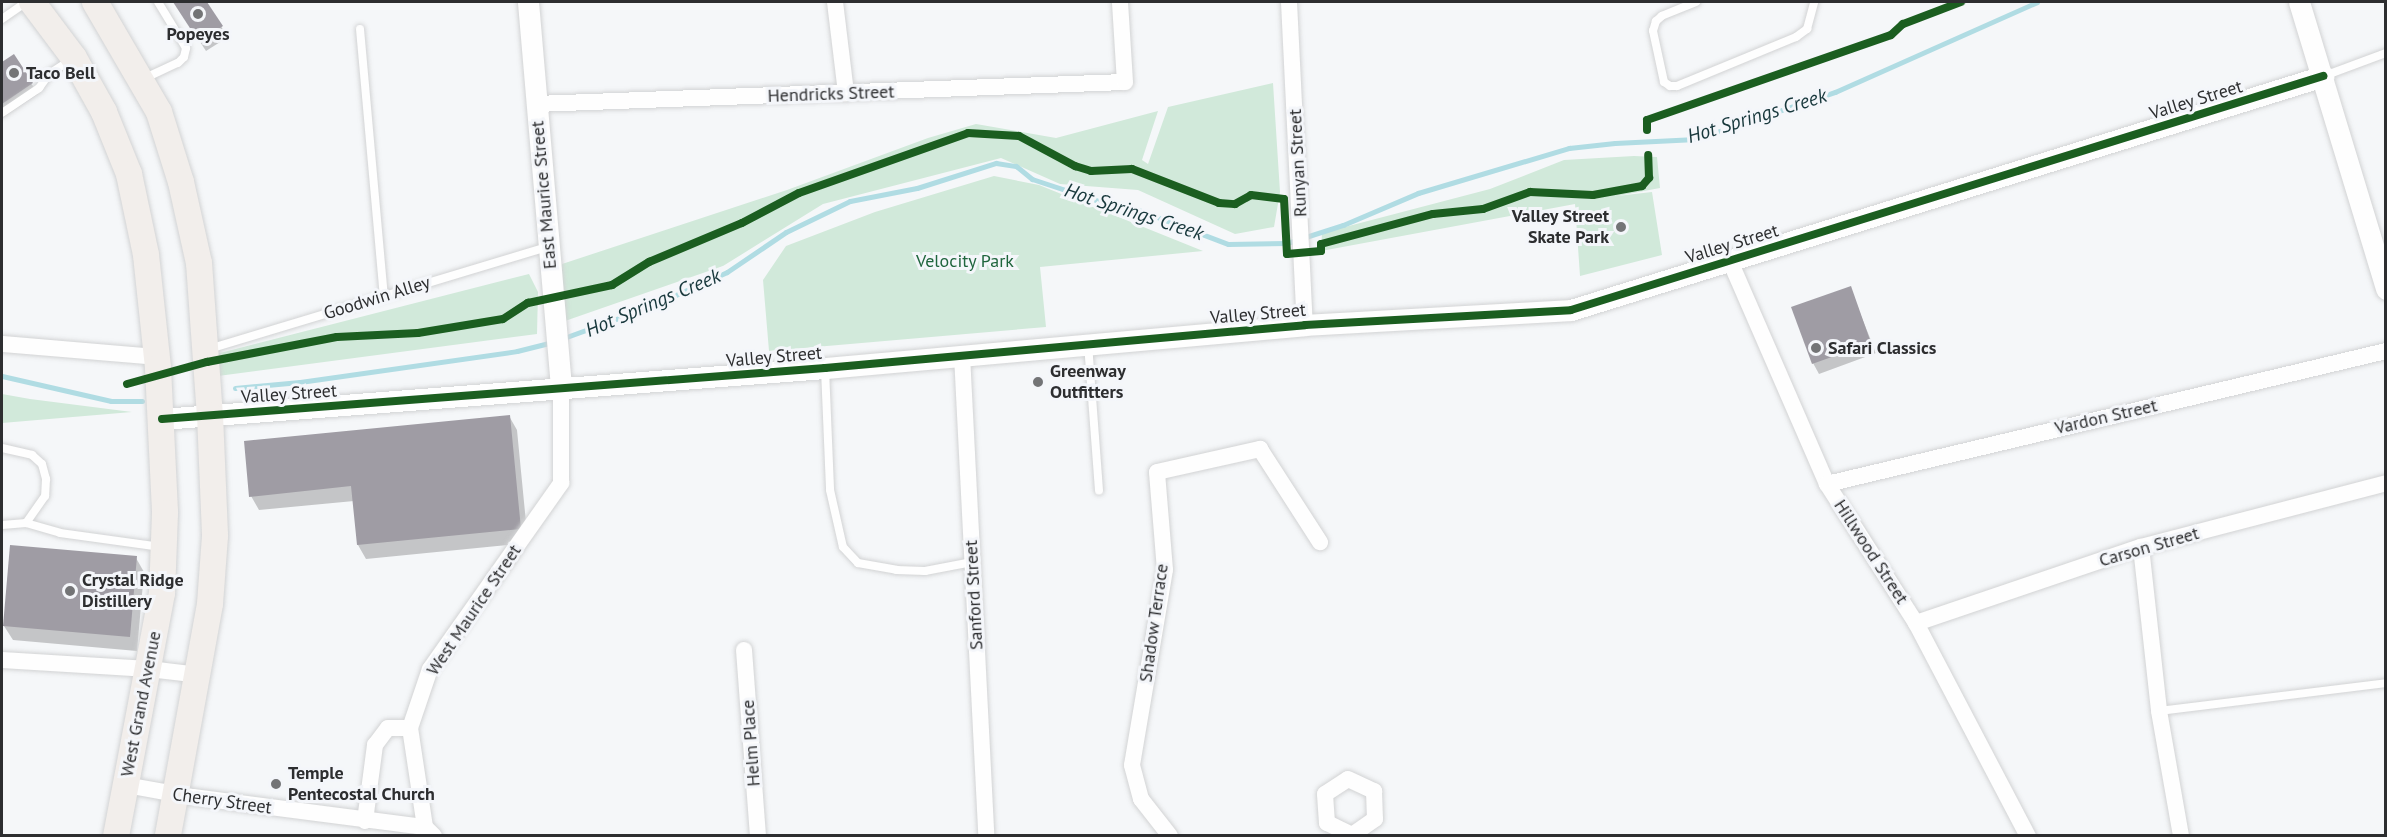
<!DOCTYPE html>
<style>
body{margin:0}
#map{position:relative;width:2387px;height:837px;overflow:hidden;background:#f5f7f9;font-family:"PT Sans",sans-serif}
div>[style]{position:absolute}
.green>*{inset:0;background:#d1e9da}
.shadow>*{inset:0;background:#0003}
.stream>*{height:5px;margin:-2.5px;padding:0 2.5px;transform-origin:2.5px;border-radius:2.5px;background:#b0dce3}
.building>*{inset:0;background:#9f9ca4}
.roads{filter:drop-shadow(0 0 2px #d2d3d4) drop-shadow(0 0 2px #d2d3d4)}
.service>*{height:8px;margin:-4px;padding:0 4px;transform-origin:4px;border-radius:4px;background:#fefefe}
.minor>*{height:16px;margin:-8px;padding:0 8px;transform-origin:8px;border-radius:8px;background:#fefefe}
.tertiary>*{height:21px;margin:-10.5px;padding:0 10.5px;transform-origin:10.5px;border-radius:10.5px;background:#fefefe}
.primary>*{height:26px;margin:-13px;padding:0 13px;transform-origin:13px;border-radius:13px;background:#f2eeeb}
.cycleway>*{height:8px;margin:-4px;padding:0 4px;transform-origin:4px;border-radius:4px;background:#1b5e20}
.dots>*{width:16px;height:16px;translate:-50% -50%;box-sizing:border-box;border:3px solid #f4f6fa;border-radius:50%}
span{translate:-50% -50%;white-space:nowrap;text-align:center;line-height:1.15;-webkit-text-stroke:6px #f4f6fa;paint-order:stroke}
.poi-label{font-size:18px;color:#2d2e30;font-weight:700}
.left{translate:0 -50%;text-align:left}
.right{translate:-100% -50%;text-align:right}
.street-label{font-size:18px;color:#2d2e30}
.park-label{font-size:18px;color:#1f653d}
.water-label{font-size:20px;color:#18383c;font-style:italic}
.frame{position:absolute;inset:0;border:3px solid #2d2e30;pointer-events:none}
</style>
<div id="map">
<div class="green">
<i style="clip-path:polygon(1273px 83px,1280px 192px,1274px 227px,1235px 234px,1138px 190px,1060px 184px,1001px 158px,823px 204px,723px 266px,565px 321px,559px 265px,787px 190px,928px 138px,976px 124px,1056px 138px,1158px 111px,1142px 160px,1148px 164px,1168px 107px)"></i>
<i style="clip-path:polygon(1634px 156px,1657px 157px,1660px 188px,1617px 196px,1652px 192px,1662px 255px,1580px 276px,1575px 204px,1321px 251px,1322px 233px,1490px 189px,1564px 160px)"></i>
<i style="clip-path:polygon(994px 176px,1039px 185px,1203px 251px,1040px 267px,1046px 327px,769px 351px,763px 280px,786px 246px,875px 212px)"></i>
<i style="clip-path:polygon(529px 274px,538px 292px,537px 334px,218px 376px,216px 354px)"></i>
<i style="clip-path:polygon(2px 394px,30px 399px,132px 412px,2px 423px)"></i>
</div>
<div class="shadow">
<i style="clip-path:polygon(174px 2px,205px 2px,228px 37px,206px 51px)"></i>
<i style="clip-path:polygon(14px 56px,38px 94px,2px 118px,2px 64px)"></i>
<i style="clip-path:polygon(1850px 288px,1876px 353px,1819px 374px,1813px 363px)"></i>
<i style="clip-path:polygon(509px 416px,517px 430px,528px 543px,366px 559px,358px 545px,354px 501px,259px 510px,251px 496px)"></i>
<i style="clip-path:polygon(136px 558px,144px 572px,137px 651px,13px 640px,4px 626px)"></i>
</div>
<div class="stream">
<i style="left:561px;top:339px;width:94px;rotate:-20deg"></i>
<i style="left:649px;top:307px;width:85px;rotate:-24.2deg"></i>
<i style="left:727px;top:272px;width:71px;rotate:-34.1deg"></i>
<i style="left:786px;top:232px;width:71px;rotate:-25.8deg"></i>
<i style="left:850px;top:201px;width:68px;rotate:-11deg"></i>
<i style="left:917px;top:188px;width:83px;rotate:-17.6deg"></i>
<i style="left:996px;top:163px;width:20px;rotate:9deg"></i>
<i style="left:1016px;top:166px;width:21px;rotate:39deg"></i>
<i style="left:1032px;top:179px;width:77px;rotate:18.2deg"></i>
<i style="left:1105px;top:203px;width:32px;rotate:11deg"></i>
<i style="left:1136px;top:209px;width:98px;rotate:20.8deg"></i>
<i style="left:1228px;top:244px;width:59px;rotate:-1deg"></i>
<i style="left:1287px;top:243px;width:59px;rotate:-17.8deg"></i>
<i style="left:1343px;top:225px;width:82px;rotate:-23.1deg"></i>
<i style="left:1418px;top:193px;width:158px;rotate:-16.6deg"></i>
<i style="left:1569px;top:148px;width:46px;rotate:-6.2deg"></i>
<i style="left:1615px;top:143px;width:81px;rotate:-2.8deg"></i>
<i style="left:1696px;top:139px;width:147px;rotate:-18.7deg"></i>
<i style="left:1835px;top:92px;width:221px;rotate:-24deg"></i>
<i style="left:2px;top:376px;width:112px;rotate:12.9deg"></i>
<i style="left:111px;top:401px;width:31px"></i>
<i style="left:235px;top:388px;width:65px;rotate:-5.3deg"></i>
<i style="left:300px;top:382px;width:219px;rotate:-8.1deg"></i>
<i style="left:517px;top:351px;width:36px;rotate:-14deg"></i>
</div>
<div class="building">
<i style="clip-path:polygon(173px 2px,207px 2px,223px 26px,199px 42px)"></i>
<i style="clip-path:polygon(14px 54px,33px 83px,2px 104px,2px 62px)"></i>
<i style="clip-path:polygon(1851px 286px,1871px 343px,1812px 364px,1791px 307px)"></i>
<i style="clip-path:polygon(510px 415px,521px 529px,357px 545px,351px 486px,249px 497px,244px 441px)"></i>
<i style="clip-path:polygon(10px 545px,137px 556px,130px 637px,3px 626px)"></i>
</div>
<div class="roads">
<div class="service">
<i style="left:1696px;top:2px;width:37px;rotate:158deg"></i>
<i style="left:1662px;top:16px;width:8px;rotate:140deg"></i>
<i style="left:1656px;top:21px;width:10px;rotate:107deg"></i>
<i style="left:1653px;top:31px;width:52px;rotate:77.8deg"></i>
<i style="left:1664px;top:82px;width:7px;rotate:34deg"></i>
<i style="left:1670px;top:86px;width:7px"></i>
<i style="left:1677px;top:86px;width:129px;rotate:-22.4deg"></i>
<i style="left:1796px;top:37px;width:14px;rotate:-36deg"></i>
<i style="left:1807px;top:29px;width:28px;rotate:-75deg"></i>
<i style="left:2px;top:19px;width:29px;rotate:-35deg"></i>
<i style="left:360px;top:29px;width:268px;rotate:84.9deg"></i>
<i style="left:2324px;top:76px;width:66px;rotate:-20.4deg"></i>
<i style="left:143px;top:79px;width:38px;rotate:-25deg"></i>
<i style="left:178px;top:63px;width:8px;rotate:-45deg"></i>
<i style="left:184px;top:57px;width:9px;rotate:-77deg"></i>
<i style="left:186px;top:48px;width:54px;rotate:-121.3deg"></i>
<i style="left:2px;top:113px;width:45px;rotate:-34deg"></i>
<i style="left:39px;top:88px;width:17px;rotate:-54deg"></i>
<i style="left:49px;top:74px;width:27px;rotate:-33deg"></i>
<i style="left:1088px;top:344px;width:147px;rotate:85.7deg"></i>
<i style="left:209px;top:349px;width:353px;rotate:-16.8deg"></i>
<i style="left:825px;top:369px;width:121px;rotate:87.6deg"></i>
<i style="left:830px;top:490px;width:58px;rotate:77.2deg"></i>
<i style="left:843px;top:547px;width:22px;rotate:47deg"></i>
<i style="left:858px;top:563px;width:39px;rotate:10deg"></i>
<i style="left:896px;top:570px;width:29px;rotate:2deg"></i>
<i style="left:925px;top:571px;width:48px;rotate:-10.8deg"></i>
<i style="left:2px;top:448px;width:31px;rotate:13deg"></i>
<i style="left:32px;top:455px;width:13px;rotate:42deg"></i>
<i style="left:42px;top:464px;width:16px;rotate:75deg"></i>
<i style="left:46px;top:479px;width:17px;rotate:93deg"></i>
<i style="left:45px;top:496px;width:33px;rotate:125deg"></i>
<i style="left:26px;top:523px;width:24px;rotate:175deg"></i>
<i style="left:26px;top:523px;width:35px;rotate:16deg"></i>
<i style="left:60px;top:533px;width:102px;rotate:7.9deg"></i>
<i style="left:2159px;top:711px;width:229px;rotate:-7deg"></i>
</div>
<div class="minor">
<i style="left:835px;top:2px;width:92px;rotate:83.1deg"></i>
<i style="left:1289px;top:2px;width:323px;rotate:87.2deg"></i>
<i style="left:536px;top:104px;width:589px;rotate:-2.14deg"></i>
<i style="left:1125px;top:82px;width:80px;rotate:-93.6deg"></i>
<i style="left:1730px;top:261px;width:243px;rotate:66.5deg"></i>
<i style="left:1827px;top:484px;width:165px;rotate:57.4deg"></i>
<i style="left:1916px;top:623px;width:241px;rotate:62.3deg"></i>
<i style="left:2px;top:344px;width:155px;rotate:4.8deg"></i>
<i style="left:962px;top:355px;width:482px;rotate:87.1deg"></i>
<i style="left:1827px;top:484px;width:575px;rotate:-13.38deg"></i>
<i style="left:2141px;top:547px;width:165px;rotate:83.7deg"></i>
<i style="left:2159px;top:711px;width:127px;rotate:80deg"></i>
<i style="left:1916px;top:623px;width:237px;rotate:-18.7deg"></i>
<i style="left:2141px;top:547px;width:253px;rotate:-14.6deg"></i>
<i style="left:744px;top:650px;width:187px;rotate:85.7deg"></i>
<i style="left:2px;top:660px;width:147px;rotate:3.5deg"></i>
<i style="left:149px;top:669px;width:50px;rotate:6.8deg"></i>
<i style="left:1348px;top:779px;width:29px;rotate:25deg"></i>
<i style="left:1374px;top:791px;width:28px;rotate:88deg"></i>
<i style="left:1375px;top:819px;width:28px;rotate:145deg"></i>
<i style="left:1352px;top:835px;width:28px;rotate:-154deg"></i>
<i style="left:1327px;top:823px;width:29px;rotate:-94deg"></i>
<i style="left:1325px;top:794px;width:27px;rotate:-33deg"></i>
<i style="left:126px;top:785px;width:68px;rotate:10.2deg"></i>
<i style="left:193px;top:797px;width:234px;rotate:7.4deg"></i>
<i style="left:365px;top:821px;width:77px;rotate:-82.5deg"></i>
<i style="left:375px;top:745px;width:21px;rotate:-53deg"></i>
<i style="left:388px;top:728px;width:22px"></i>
<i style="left:434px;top:836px;width:13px;rotate:-135deg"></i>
<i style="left:425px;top:827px;width:100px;rotate:-98.6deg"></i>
<i style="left:410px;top:728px;width:62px;rotate:-71.3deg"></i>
<i style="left:430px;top:669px;width:228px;rotate:-54.8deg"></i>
<i style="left:561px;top:483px;width:94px;rotate:-90deg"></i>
<i style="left:1170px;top:836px;width:47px;rotate:-128.1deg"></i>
<i style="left:1141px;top:799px;width:35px;rotate:-105deg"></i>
<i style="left:1132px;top:765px;width:198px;rotate:-80.4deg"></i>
<i style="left:1165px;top:570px;width:98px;rotate:-94.7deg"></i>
<i style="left:1157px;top:472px;width:106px;rotate:-12.6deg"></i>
<i style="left:1260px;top:449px;width:111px;rotate:57.2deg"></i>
</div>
<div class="tertiary">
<i style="left:528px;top:2px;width:388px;rotate:85.1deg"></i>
<i style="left:2299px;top:2px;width:300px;rotate:73.1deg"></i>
<i style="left:162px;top:419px;width:665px;rotate:-4.4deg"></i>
<i style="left:825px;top:368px;width:482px;rotate:-5.1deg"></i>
<i style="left:1305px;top:325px;width:266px;rotate:-3.2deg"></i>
<i style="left:1571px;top:310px;width:788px;rotate:-17.28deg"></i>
</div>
<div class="primary">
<i style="left:32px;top:2px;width:70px;rotate:53.1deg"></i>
<i style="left:74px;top:58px;width:62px;rotate:60.9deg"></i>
<i style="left:104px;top:112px;width:67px;rotate:68deg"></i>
<i style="left:129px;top:174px;width:83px;rotate:78.1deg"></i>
<i style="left:146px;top:255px;width:114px;rotate:83.9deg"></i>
<i style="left:158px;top:368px;width:145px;rotate:87.2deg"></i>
<i style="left:165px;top:513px;width:80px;rotate:92.1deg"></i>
<i style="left:162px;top:593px;width:247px;rotate:100.7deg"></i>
<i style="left:95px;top:2px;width:127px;rotate:59.8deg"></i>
<i style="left:159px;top:112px;width:73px;rotate:72.6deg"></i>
<i style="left:181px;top:182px;width:83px;rotate:77.5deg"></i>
<i style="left:199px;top:263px;width:152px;rotate:85.9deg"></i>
<i style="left:210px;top:415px;width:121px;rotate:87.6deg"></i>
<i style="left:215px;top:536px;width:68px;rotate:94.2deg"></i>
<i style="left:210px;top:604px;width:236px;rotate:100.3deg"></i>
</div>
</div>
<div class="cycleway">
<i style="left:1647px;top:130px;width:10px;rotate:-90deg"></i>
<i style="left:1647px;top:120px;width:258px;rotate:-19.2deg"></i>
<i style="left:1891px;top:35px;width:16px;rotate:-43deg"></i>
<i style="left:1903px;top:24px;width:62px;rotate:-20.8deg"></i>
<i style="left:127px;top:384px;width:83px;rotate:-15.4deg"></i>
<i style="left:207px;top:362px;width:132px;rotate:-10.9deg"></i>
<i style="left:337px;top:337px;width:81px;rotate:-2.8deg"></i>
<i style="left:418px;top:333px;width:86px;rotate:-9.4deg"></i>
<i style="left:503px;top:319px;width:30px;rotate:-33deg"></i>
<i style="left:528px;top:303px;width:86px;rotate:-12.1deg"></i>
<i style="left:612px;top:285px;width:44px;rotate:-31.9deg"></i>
<i style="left:649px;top:262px;width:101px;rotate:-22.8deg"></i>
<i style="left:742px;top:223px;width:64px;rotate:-27.8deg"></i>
<i style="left:799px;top:193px;width:179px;rotate:-19.5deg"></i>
<i style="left:968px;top:133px;width:51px;rotate:3.4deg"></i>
<i style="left:1019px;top:136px;width:64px;rotate:28.2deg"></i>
<i style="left:1075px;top:166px;width:17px;rotate:17deg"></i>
<i style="left:1091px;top:171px;width:41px;rotate:-2.8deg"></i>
<i style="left:1132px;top:169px;width:93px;rotate:21.3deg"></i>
<i style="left:1219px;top:203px;width:16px;rotate:4deg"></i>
<i style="left:1235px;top:204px;width:18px;rotate:-29deg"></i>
<i style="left:1251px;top:195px;width:33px;rotate:7deg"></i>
<i style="left:1284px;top:199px;width:55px;rotate:86.9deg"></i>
<i style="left:1287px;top:254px;width:34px;rotate:-5deg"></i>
<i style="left:1321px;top:251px;width:7px;rotate:-90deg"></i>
<i style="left:1321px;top:244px;width:116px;rotate:-15deg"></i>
<i style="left:1433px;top:214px;width:50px;rotate:-5.7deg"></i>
<i style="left:1483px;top:209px;width:50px;rotate:-19.9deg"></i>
<i style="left:1530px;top:192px;width:63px;rotate:2.7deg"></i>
<i style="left:1593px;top:195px;width:50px;rotate:-10.4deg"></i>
<i style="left:1642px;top:186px;width:11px;rotate:-49deg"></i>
<i style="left:1649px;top:178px;width:23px;rotate:-92deg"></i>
<i style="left:162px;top:419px;width:665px;rotate:-4.4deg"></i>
<i style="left:825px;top:368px;width:482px;rotate:-5.1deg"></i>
<i style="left:1305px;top:325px;width:266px;rotate:-3.2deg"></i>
<i style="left:1571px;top:310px;width:788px;rotate:-17.28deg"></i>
</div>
<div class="dots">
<i style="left:198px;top:14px;background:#737476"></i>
<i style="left:14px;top:73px;background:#737476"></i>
<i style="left:1621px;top:227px;background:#737476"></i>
<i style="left:1816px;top:348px;background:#737476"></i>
<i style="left:1038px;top:382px;background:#737476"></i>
<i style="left:70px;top:591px;background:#737476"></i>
<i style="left:276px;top:784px;background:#737476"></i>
</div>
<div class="poi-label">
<span style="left:198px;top:34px">Popeyes</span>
<span class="left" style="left:26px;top:73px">Taco Bell</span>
<span class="right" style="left:1609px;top:227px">Valley Street<br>Skate Park</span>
<span class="left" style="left:1828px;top:348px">Safari Classics</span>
<span class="left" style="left:1050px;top:382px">Greenway<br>Outfitters</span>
<span class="left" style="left:82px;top:591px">Crystal Ridge<br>Distillery</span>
<span class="left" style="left:288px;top:784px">Temple<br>Pentecostal Church</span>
</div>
<div class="street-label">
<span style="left:831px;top:94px;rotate:-2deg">Hendricks Street</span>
<span style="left:2196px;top:100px;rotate:-17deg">Valley Street</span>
<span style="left:1298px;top:163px;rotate:-93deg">Runyan Street</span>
<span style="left:544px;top:195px;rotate:-95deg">East Maurice Street</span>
<span style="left:1732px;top:244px;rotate:-17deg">Valley Street</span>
<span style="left:377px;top:298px;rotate:-17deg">Goodwin Alley</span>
<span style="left:1258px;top:314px;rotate:-5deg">Valley Street</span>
<span style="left:774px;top:357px;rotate:-5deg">Valley Street</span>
<span style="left:289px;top:394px;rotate:-4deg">Valley Street</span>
<span style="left:2106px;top:417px;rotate:-13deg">Vardon Street</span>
<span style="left:2149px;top:547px;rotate:-16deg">Carson Street</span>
<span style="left:1871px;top:552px;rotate:57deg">Hillwood Street</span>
<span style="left:974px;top:595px;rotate:-93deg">Sanford Street</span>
<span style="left:474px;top:610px;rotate:-56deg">West Maurice Street</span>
<span style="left:1154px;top:623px;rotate:-82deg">Shadow Terrace</span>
<span style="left:141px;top:704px;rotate:-79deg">West Grand Avenue</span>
<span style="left:751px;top:743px;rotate:-94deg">Helm Place</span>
<span style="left:222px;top:801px;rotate:8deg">Cherry Street</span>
</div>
<div class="park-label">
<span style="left:965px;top:261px">Velocity Park</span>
</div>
<div class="water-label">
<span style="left:1757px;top:116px;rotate:-17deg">Hot Springs Creek</span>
<span style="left:1134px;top:212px;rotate:18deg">Hot Springs Creek</span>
<span style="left:653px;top:303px;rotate:-23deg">Hot Springs Creek</span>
</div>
<div class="frame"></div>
</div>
